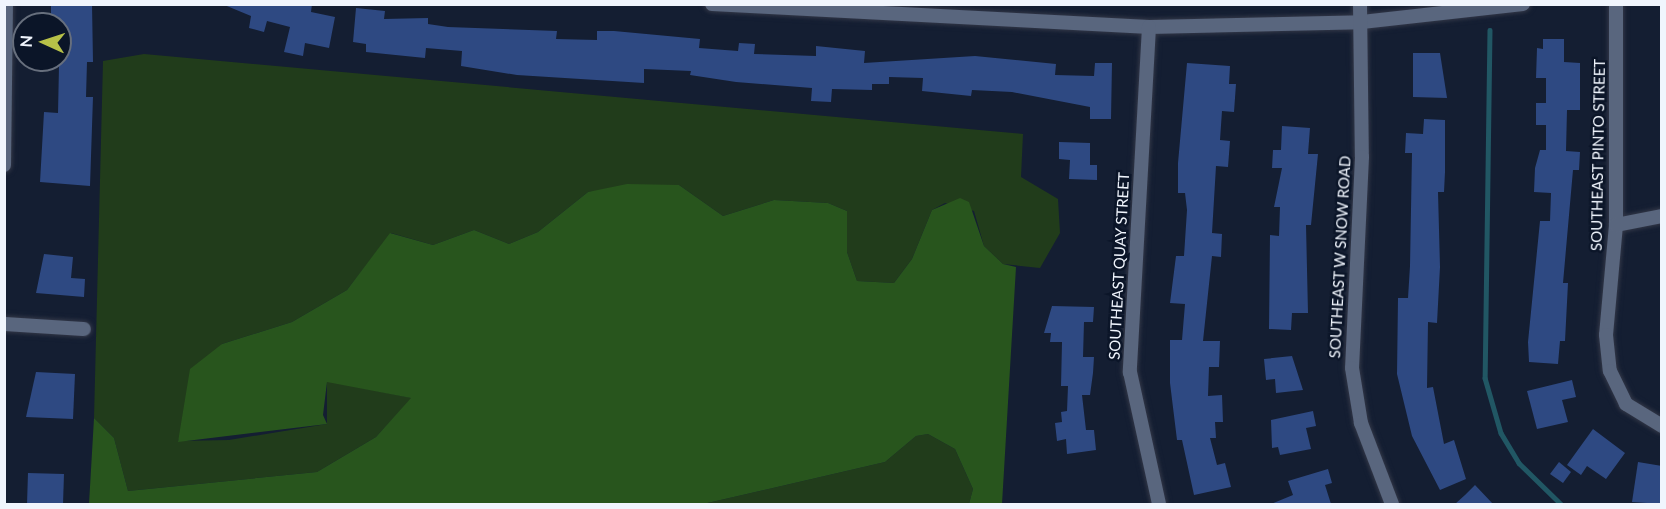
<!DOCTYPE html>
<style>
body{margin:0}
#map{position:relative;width:1666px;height:509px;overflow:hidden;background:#141e32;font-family:Lato,sans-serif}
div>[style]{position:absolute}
.green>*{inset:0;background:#213c1b}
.forest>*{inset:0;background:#28551d}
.stream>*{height:4.5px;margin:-2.25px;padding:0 2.25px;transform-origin:2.25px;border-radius:2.25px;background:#215764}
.building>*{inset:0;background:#2e4982}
.roads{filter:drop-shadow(0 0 2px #323747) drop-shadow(0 0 2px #323747)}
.street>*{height:14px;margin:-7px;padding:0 7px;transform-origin:7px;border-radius:7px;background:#59667e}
span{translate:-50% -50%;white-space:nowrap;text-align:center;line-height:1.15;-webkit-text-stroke:5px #0b1528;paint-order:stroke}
.street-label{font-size:15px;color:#f0f5fd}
.frame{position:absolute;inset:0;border:6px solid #f0f5fd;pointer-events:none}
.north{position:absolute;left:12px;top:12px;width:60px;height:60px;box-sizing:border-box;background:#0b1528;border:2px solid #676f7d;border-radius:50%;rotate:273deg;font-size:16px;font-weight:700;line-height:24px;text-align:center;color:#f0f5fd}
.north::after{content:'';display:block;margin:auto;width:21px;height:27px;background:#b7c148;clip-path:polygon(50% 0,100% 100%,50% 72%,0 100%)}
</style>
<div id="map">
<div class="green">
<i style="clip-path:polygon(144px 54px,1023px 134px,1021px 177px,1058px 199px,1060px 233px,1040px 268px,1003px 264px,984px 246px,974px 211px,945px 203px,932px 210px,912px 259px,894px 283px,857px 281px,847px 252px,847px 211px,828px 203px,774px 200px,723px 216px,679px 185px,588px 192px,538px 232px,509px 244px,474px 230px,433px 245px,391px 233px,347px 290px,292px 322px,222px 344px,178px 441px,229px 440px,327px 424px,327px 381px,412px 398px,376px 437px,317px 472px,128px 491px,114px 438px,94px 418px,103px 61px)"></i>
<i style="clip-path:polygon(928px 434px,955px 449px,973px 489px,969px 504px,703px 504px,885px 462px,916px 436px)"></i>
</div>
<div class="forest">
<i style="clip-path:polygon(627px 184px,679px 185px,723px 216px,774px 200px,828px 203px,847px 211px,847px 252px,857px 281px,894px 283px,912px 259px,932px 210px,960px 198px,969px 202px,984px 246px,1003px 264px,1016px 267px,1002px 504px,969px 504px,973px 489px,955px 449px,928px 434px,916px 436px,885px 462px,703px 504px,89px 504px,94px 418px,114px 438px,128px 491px,317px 472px,376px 437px,411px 398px,327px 382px,323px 415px,327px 424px,178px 442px,190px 369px,222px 344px,292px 322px,347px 290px,390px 233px,433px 245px,474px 230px,509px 244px,538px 232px,588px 192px)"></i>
</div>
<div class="stream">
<i style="left:1490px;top:30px;width:348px;rotate:90.8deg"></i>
<i style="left:1485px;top:378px;width:57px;rotate:73.8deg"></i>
<i style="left:1501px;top:433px;width:35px;rotate:59deg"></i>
<i style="left:1519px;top:463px;width:59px;rotate:44.3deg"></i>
</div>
<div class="building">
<i style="clip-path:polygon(51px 4px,92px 4px,93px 62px,87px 62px,86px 97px,93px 97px,90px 186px,40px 182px,44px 112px,58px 113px,60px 18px,51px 18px)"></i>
<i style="clip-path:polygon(222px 4px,312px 4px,311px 12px,335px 17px,329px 48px,305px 43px,303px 56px,284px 52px,290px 27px,267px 21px,264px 32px,249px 28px,251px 16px)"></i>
<i style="clip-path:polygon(356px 8px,385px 11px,384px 19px,428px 18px,428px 24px,448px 27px,557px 31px,556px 39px,597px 40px,597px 31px,614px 31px,700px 39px,699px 48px,738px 51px,739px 43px,755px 44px,754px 54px,816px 56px,816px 46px,865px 51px,864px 63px,975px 56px,1056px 64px,1055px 75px,1094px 76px,1095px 63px,1112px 63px,1111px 119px,1090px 119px,1090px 107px,1012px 92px,972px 90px,971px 96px,922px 91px,923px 78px,889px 77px,889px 84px,872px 84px,872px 90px,832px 89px,831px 102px,811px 101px,812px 88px,736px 82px,690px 75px,691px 71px,644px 69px,644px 83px,517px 75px,461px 66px,462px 51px,426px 48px,425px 58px,366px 52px,366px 44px,353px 42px)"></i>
<i style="clip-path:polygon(1543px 39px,1564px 39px,1564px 62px,1580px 63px,1580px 110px,1567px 110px,1566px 151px,1580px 152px,1579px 170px,1573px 170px,1563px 283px,1568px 283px,1565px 341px,1560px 341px,1558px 364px,1529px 362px,1528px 342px,1540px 221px,1550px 221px,1551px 193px,1534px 192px,1535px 168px,1540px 150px,1546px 150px,1546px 125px,1536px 125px,1536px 103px,1546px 103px,1546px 78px,1536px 78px,1537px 48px,1543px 49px)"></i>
<i style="clip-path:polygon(1413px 53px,1440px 53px,1447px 98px,1413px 97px)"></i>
<i style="clip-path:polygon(1187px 63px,1230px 66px,1229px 84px,1236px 84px,1234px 112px,1222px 111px,1220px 140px,1230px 141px,1228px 167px,1216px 166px,1212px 233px,1222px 234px,1221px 257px,1212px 256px,1203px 341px,1220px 341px,1219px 367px,1209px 367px,1208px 396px,1222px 395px,1223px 422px,1215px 422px,1216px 438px,1210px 438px,1217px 465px,1225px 463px,1231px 487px,1194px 495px,1182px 440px,1177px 440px,1170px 383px,1170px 340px,1182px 340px,1185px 304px,1170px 303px,1176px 256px,1184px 256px,1187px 210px,1185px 193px,1178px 193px,1178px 163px)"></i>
<i style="clip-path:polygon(1424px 119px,1445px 120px,1445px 172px,1444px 192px,1438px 192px,1440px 267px,1437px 323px,1428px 322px,1427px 388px,1433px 387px,1444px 444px,1454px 440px,1466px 479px,1440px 490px,1412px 436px,1397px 374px,1398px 298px,1408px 298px,1410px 266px,1412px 153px,1405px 153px,1406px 133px,1423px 134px)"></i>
<i style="clip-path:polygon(1282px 126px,1310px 128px,1308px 154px,1318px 154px,1311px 225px,1306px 225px,1308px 313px,1292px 313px,1291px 330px,1269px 329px,1270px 235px,1279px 236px,1280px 207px,1274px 207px,1282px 168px,1272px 168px,1273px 150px,1281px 150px)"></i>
<i style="clip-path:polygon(1059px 142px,1090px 143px,1090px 165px,1097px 165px,1097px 180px,1069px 179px,1070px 160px,1059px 159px)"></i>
<i style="clip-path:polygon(44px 254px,73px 257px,71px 278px,85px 279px,84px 297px,36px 293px)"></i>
<i style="clip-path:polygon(1052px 306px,1094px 307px,1093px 322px,1084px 322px,1083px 357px,1094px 357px,1093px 373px,1090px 395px,1082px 395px,1086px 430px,1094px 430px,1096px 450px,1067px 454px,1066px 439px,1057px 441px,1055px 423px,1062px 422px,1061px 412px,1067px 411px,1068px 386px,1061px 386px,1062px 342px,1050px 342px,1051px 333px,1044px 333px)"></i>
<i style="clip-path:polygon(1292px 356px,1303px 390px,1276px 393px,1275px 379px,1266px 380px,1264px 359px)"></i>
<i style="clip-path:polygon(36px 372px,75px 374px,73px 419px,26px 417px)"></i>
<i style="clip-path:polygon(1572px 380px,1576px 397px,1562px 400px,1568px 422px,1537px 429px,1527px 391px)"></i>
<i style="clip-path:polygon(1313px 411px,1316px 426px,1306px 428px,1311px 449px,1280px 455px,1278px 447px,1272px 448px,1271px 420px)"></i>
<i style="clip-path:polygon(1593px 429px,1625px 453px,1606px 479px,1587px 466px,1581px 475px,1567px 465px)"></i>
<i style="clip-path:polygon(1559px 462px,1571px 472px,1563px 483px,1550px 474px)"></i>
<i style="clip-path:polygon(1638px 462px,1662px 466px,1662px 504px,1632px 502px)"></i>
<i style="clip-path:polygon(1328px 469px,1332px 483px,1325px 485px,1331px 504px,1271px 504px,1293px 495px,1288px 481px)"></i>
<i style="clip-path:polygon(28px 473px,64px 474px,63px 504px,27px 504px)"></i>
<i style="clip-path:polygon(1475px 485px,1493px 504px,1455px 504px,1465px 495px)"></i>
</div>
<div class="roads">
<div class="street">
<i style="left:712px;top:4px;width:438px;rotate:3deg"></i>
<i style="left:1149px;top:27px;width:213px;rotate:-1.3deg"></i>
<i style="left:1362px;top:22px;width:162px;rotate:-6.4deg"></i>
<i style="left:1360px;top:4px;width:153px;rotate:89.3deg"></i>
<i style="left:1362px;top:157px;width:211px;rotate:92.7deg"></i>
<i style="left:1352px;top:368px;width:56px;rotate:80.7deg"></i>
<i style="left:1361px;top:423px;width:87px;rotate:69.1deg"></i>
<i style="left:1616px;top:4px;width:221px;rotate:90deg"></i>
<i style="left:1616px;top:225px;width:110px;rotate:95.2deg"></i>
<i style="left:1606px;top:335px;width:36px;rotate:84deg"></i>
<i style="left:1610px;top:371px;width:37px;rotate:64deg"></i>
<i style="left:1626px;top:404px;width:42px;rotate:31.4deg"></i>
<i style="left:1149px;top:27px;width:346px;rotate:93.2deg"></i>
<i style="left:1130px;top:372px;width:135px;rotate:77.6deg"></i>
<i style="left:4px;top:165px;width:161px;rotate:-89.3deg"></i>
<i style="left:1616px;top:225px;width:47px;rotate:-11.1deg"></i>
<i style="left:4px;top:324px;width:80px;rotate:3.6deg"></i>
</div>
</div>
<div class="street-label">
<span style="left:1598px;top:155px;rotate:-89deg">SOUTHEAST PINTO STREET</span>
<span style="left:1340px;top:257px;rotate:-87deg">SOUTHEAST W SNOW ROAD</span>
<span style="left:1119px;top:266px;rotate:-87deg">SOUTHEAST QUAY STREET</span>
</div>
<div class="frame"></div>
<div class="north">N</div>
</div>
